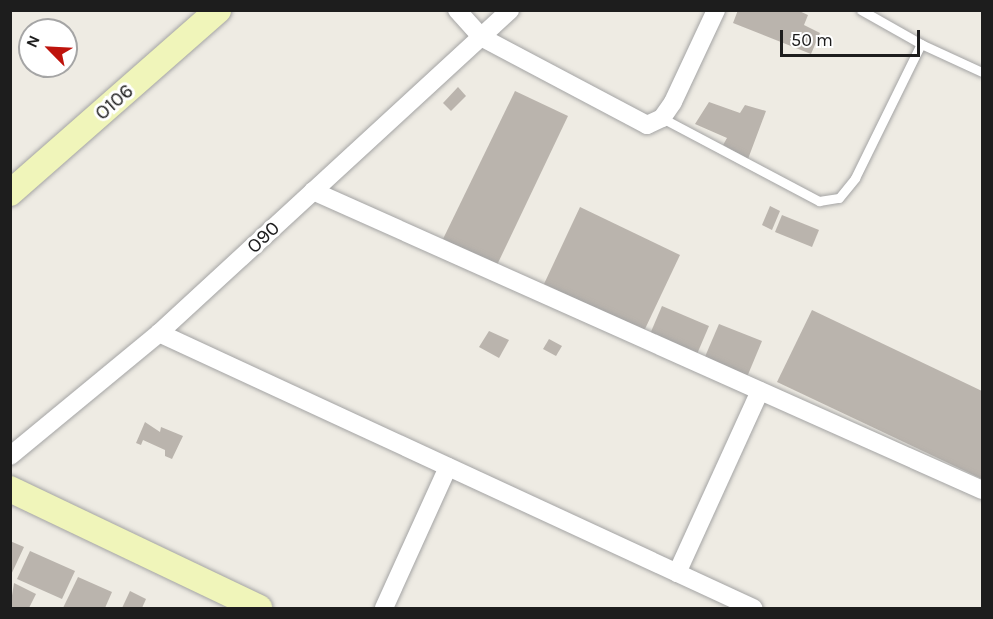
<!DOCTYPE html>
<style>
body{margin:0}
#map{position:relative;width:993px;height:619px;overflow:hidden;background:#eeebe3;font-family:Karla,sans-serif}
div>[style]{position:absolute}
.building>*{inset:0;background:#bab4ad}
.roads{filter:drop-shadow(0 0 2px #a4a4a4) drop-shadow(0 0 2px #a4a4a4)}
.lane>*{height:9px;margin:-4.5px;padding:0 4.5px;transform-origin:4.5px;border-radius:4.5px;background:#fff}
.street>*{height:18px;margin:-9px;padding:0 9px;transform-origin:9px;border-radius:9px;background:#fff}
.secondary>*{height:26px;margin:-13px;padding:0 13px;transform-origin:13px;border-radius:13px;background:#f0f5ba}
span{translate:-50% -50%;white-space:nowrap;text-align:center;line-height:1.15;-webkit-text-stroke:6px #fff;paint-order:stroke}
.street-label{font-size:20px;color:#1d1d1d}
.frame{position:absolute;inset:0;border:12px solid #1d1d1d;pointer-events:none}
.north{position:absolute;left:18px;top:18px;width:60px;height:60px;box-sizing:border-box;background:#fff;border:2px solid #a5a5a5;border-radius:50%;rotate:294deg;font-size:16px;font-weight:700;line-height:24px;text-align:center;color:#1d1d1d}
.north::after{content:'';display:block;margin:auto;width:21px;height:27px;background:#be130c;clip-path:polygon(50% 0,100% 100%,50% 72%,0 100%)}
.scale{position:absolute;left:780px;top:30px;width:140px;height:27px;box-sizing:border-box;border:3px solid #1d1d1d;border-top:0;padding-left:8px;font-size:18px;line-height:21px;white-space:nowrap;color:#1d1d1d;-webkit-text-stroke:4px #fff;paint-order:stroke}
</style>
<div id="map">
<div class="building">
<i style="clip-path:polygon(738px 10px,797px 10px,808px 15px,804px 25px,820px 33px,811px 54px,733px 23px)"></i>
<i style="clip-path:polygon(458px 87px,466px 96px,451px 111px,443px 103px)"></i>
<i style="clip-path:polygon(515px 91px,568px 116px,497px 265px,443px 239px)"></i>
<i style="clip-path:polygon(709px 102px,740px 113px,745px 105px,766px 111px,748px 159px,723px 145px,727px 138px,695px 124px)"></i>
<i style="clip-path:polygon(770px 206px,780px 211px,772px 230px,762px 225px)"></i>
<i style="clip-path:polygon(580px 207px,680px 255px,644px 331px,544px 284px)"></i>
<i style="clip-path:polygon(782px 215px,819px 230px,812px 247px,775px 232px)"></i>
<i style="clip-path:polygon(662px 306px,709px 326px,697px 354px,650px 334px)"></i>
<i style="clip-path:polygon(812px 310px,982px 391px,982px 479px,777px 382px)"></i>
<i style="clip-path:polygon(719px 324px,762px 341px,747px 377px,704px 359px)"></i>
<i style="clip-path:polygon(489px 331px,509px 340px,499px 358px,479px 347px)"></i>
<i style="clip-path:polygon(549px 339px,562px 346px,556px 356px,543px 349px)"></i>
<i style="clip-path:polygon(145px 422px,160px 432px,161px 427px,183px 436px,172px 459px,165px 456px,165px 450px,143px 440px,141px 445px,136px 443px)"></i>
<i style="clip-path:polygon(10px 541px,24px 547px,10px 577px)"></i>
<i style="clip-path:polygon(30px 551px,75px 571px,62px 599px,17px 579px)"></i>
<i style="clip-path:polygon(78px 577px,112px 592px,105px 608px,63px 608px)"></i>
<i style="clip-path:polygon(14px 583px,36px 594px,29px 608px,10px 608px)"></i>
<i style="clip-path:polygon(130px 591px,146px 599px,142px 608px,122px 608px)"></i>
</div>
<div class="roads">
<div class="lane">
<i style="left:861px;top:10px;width:69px;rotate:29.5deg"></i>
<i style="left:662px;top:118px;width:178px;rotate:27.9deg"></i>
<i style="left:819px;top:201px;width:20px;rotate:-9deg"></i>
<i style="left:839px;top:198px;width:26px;rotate:-51deg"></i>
<i style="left:855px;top:178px;width:149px;rotate:-63.8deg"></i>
<i style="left:921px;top:44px;width:67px;rotate:24.7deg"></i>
</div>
<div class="street">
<i style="left:457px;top:10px;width:36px;rotate:48deg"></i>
<i style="left:481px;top:37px;width:188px;rotate:27.9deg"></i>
<i style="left:647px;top:125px;width:17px;rotate:-25deg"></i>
<i style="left:662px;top:118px;width:19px;rotate:-55deg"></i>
<i style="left:673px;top:102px;width:102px;rotate:-64.9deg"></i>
<i style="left:313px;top:191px;width:733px;rotate:24.08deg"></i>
<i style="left:159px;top:333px;width:655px;rotate:24.84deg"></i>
<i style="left:10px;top:456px;width:193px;rotate:-39.5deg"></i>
<i style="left:159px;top:333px;width:477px;rotate:-42.6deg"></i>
<i style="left:677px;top:573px;width:200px;rotate:-65.5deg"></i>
<i style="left:384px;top:608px;width:155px;rotate:-65.6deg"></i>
</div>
<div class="secondary">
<i style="left:10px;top:193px;width:277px;rotate:-41.3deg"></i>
<i style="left:10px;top:489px;width:276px;rotate:25.5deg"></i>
</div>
</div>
<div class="street-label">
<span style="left:114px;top:102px;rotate:-41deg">O106</span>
<span style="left:263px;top:237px;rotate:-43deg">O90</span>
</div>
<div class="frame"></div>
<div class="north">N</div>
<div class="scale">50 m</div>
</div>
